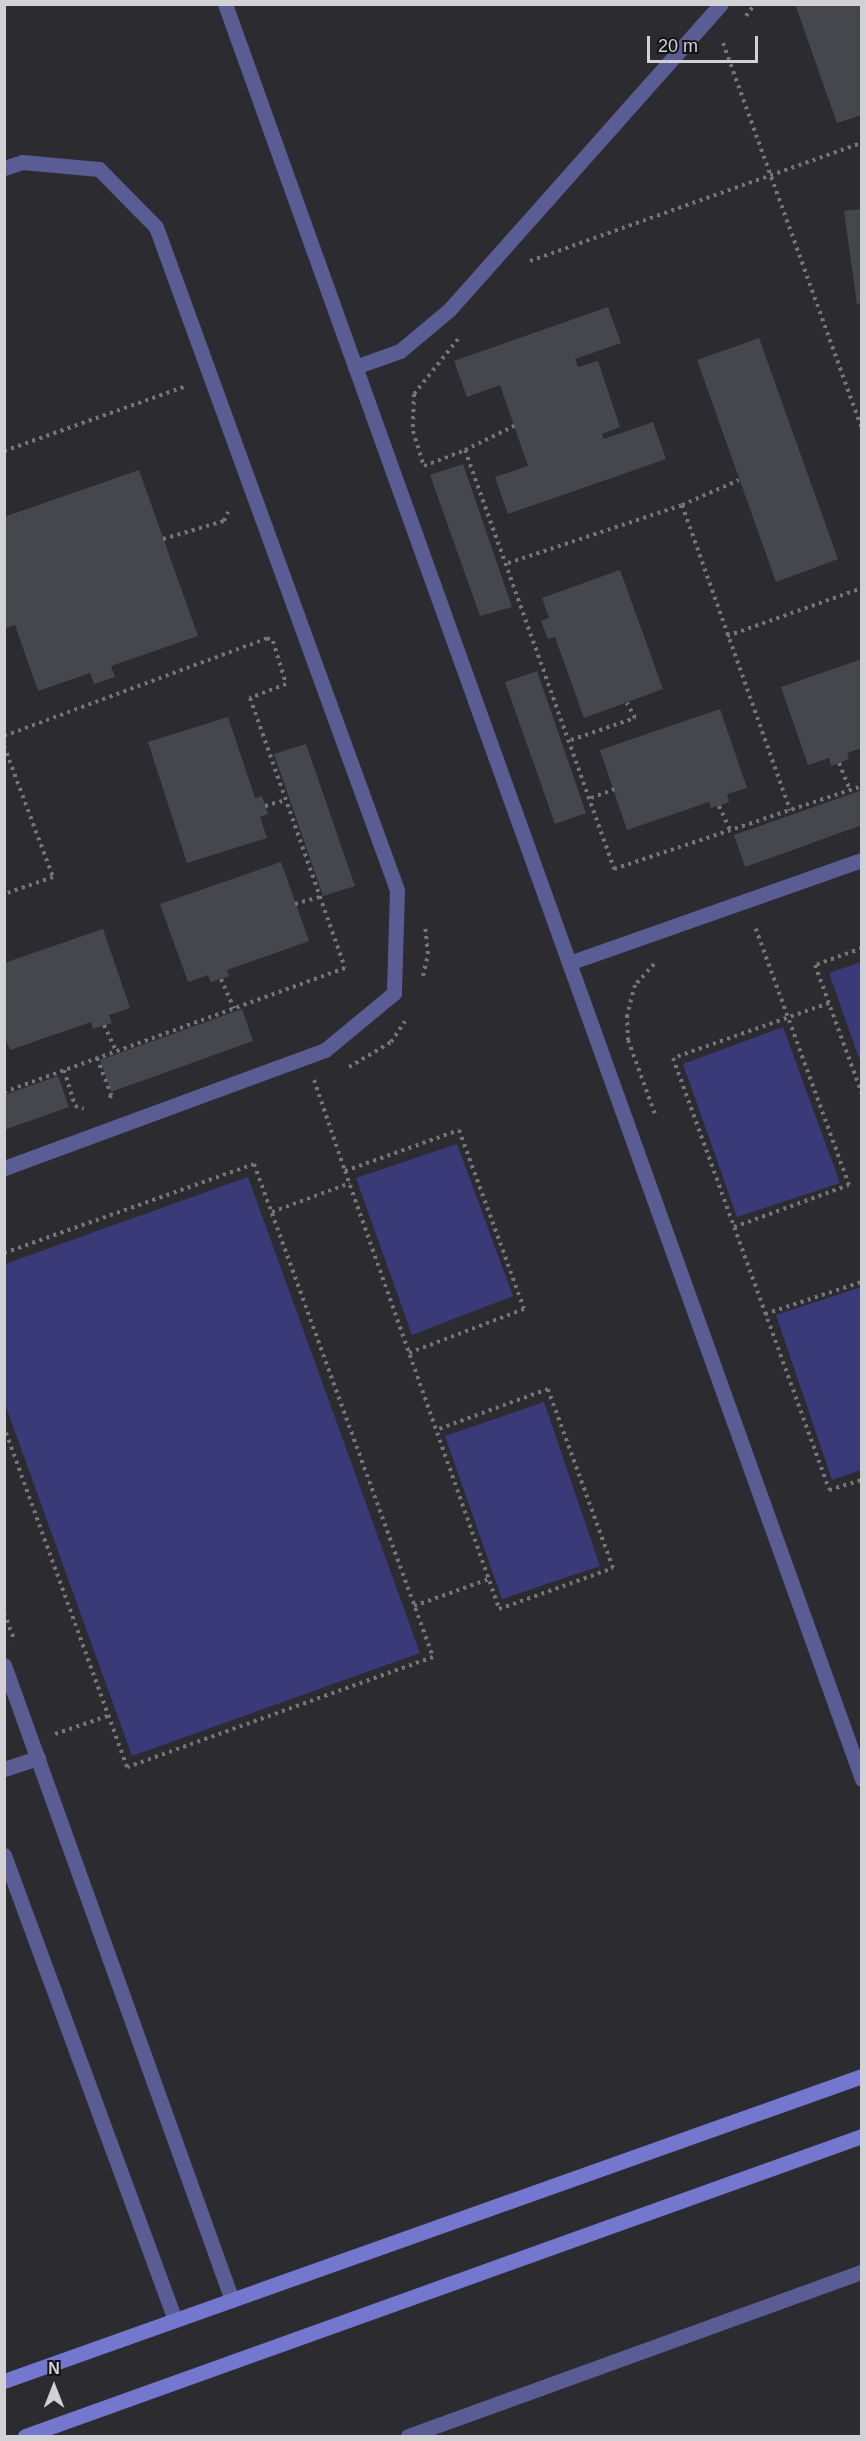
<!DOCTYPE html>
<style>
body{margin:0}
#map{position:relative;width:866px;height:2441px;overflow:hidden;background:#2b2b30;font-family:Arial,sans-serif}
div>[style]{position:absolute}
.green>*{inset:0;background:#393a77}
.building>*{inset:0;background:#46474c}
.path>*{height:4px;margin-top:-2px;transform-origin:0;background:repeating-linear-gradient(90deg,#76767a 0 3px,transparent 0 7.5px)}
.minor>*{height:15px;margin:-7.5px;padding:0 7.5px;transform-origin:7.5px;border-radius:7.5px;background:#595d93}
.secondary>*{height:15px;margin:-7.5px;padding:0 7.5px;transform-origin:7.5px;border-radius:7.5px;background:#7377cd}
span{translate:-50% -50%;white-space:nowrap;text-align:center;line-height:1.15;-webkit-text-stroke:5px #141416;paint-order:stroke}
.frame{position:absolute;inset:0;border:6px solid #d2d2d5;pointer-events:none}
.north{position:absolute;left:24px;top:2357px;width:60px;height:60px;-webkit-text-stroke:4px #141416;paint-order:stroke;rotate:0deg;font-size:16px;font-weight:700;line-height:24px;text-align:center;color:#d2d2d5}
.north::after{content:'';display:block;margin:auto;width:21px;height:27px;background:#d2d2d5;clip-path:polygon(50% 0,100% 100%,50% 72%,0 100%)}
.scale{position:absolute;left:647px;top:36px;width:111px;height:27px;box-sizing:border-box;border:3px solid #d2d2d5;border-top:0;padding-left:8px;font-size:18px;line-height:21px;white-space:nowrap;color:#d2d2d5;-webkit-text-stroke:4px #141416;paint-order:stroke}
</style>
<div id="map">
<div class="green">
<i style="clip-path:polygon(861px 962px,862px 962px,861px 1064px,829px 973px)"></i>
<i style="clip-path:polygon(783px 1027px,840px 1183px,737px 1217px,683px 1064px)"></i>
<i style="clip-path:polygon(457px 1144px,513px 1296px,412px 1335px,356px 1178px)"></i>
<i style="clip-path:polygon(248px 1177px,420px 1653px,132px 1756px,5px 1404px,5px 1264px)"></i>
<i style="clip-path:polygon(861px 1287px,861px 1470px,832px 1480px,776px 1315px)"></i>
<i style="clip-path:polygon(544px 1402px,600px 1566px,502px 1599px,445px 1436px)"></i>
</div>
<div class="building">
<i style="clip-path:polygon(795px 4px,862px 4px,862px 115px,837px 123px)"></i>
<i style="clip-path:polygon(862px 209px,862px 303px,857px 304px,844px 211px)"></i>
<i style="clip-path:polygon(608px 307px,621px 343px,575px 359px,578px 367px,598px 361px,620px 427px,602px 434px,604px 439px,653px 422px,666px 459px,508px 514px,495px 477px,528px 466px,500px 385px,467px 397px,454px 361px)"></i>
<i style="clip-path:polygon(759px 338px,838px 559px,776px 582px,697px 360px)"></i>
<i style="clip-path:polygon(463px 464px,512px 607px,480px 616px,430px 475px)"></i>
<i style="clip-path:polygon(139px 470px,198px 636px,111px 666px,115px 677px,94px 684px,90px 673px,38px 691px,15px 625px,4px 629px,4px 517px)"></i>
<i style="clip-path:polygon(620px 570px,663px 689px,584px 718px,555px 637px,548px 639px,541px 621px,549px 618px,542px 598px)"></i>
<i style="clip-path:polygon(862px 659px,862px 748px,847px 753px,849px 759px,839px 763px,831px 766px,829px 758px,808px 765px,781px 687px)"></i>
<i style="clip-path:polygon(537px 671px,586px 813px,555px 824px,505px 682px)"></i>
<i style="clip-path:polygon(720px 709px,747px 788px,727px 794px,729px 802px,719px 806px,711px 808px,709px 802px,627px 830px,600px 750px)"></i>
<i style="clip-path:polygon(228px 717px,255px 798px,262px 796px,268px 814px,260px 817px,267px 838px,187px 863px,148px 742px)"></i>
<i style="clip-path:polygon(306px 744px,355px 886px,323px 896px,274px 754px)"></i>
<i style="clip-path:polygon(862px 790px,862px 825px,745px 867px,734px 835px)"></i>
<i style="clip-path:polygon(281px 862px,309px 941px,227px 970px,229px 976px,211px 982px,208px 975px,188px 982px,160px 904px)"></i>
<i style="clip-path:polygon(103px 929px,130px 1008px,109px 1015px,112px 1023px,93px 1029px,91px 1022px,10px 1050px,4px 1035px,4px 963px)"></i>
<i style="clip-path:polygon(242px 1009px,253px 1041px,111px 1092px,100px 1060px)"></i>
<i style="clip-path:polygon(58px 1076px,69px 1107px,4px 1130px,4px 1095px)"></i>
</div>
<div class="path">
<i style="left:746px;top:16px;width:15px;rotate:-53deg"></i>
<i style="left:723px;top:43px;width:410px;rotate:70.2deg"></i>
<i style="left:530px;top:261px;width:352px;rotate:-19.6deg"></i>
<i style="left:458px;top:339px;width:70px;rotate:128.7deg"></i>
<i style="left:414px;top:394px;width:37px;rotate:92deg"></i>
<i style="left:413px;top:431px;width:37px;rotate:73deg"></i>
<i style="left:424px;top:466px;width:44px;rotate:-21.3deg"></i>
<i style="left:465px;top:450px;width:445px;rotate:70.4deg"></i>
<i style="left:614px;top:869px;width:262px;rotate:-18.5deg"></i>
<i style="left:465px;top:450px;width:55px;rotate:-26.1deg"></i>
<i style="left:4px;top:451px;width:191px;rotate:-19.6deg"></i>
<i style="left:682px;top:505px;width:62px;rotate:-23.7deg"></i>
<i style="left:163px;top:539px;width:64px;rotate:-16.4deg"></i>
<i style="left:224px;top:521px;width:10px;rotate:-66deg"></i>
<i style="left:508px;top:563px;width:183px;rotate:-18.4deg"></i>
<i style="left:682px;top:505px;width:324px;rotate:70.5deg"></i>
<i style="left:727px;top:636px;width:143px;rotate:-19.6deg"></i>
<i style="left:4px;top:736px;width:281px;rotate:-20.4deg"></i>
<i style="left:267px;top:638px;width:7px;rotate:27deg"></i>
<i style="left:273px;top:641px;width:45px;rotate:73.2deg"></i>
<i style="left:286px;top:684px;width:39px;rotate:159deg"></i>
<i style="left:250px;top:698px;width:286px;rotate:70.6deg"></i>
<i style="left:345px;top:968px;width:363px;rotate:160deg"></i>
<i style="left:571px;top:740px;width:68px;rotate:-19deg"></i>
<i style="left:635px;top:718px;width:17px;rotate:-118deg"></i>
<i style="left:4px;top:746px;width:140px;rotate:69.5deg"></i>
<i style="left:53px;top:877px;width:52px;rotate:160.9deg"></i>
<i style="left:839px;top:763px;width:29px;rotate:68deg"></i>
<i style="left:591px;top:798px;width:25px;rotate:-21deg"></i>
<i style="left:265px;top:806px;width:22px;rotate:-16deg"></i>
<i style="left:719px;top:806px;width:26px;rotate:65deg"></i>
<i style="left:295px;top:904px;width:26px;rotate:-16deg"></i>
<i style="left:862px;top:948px;width:50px;rotate:160.1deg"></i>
<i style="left:815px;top:965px;width:137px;rotate:70deg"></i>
<i style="left:654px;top:964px;width:28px;rotate:132deg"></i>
<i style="left:635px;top:985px;width:31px;rotate:105deg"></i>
<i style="left:627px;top:1015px;width:25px;rotate:88deg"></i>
<i style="left:628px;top:1040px;width:79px;rotate:70deg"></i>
<i style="left:423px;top:976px;width:23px;rotate:-77deg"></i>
<i style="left:428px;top:954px;width:30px;rotate:-96deg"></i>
<i style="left:221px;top:979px;width:32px;rotate:66deg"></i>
<i style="left:829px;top:1003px;width:165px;rotate:160.6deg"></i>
<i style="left:673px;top:1058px;width:459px;rotate:70.1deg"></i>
<i style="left:829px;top:1490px;width:34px;rotate:-17deg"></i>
<i style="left:104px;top:1025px;width:29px;rotate:65deg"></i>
<i style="left:97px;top:1058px;width:40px;rotate:69deg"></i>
<i style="left:111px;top:1095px;width:7px;rotate:117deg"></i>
<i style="left:349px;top:1067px;width:49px;rotate:-30.8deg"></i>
<i style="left:391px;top:1042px;width:25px;rotate:-56deg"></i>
<i style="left:64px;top:1070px;width:38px;rotate:73deg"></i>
<i style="left:75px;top:1106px;width:9px;rotate:18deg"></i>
<i style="left:314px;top:1080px;width:96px;rotate:71.2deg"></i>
<i style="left:345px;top:1171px;width:464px;rotate:70.6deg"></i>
<i style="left:499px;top:1609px;width:121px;rotate:-19.8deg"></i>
<i style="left:613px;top:1568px;width:190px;rotate:-110deg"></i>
<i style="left:548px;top:1389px;width:119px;rotate:159.9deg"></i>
<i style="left:345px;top:1171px;width:121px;rotate:-19.8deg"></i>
<i style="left:459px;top:1130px;width:190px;rotate:70deg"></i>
<i style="left:524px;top:1309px;width:123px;rotate:159.1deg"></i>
<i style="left:272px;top:1212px;width:83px;rotate:-20.4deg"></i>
<i style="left:734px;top:1227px;width:122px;rotate:-20.1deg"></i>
<i style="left:849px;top:1185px;width:275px;rotate:-110deg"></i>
<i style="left:4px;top:1253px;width:265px;rotate:-19.6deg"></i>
<i style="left:254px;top:1164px;width:524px;rotate:70.04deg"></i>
<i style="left:433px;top:1657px;width:325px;rotate:160.2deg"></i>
<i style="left:127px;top:1767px;width:362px;rotate:-109.9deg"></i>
<i style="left:765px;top:1314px;width:102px;rotate:-18.3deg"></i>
<i style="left:414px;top:1606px;width:80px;rotate:-19.8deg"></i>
<i style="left:4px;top:1613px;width:30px;rotate:69deg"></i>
<i style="left:55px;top:1734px;width:56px;rotate:-18.8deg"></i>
</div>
<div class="minor">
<i style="left:225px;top:4px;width:1886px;rotate:70.26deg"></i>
<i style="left:4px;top:168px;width:19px;rotate:-18deg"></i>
<i style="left:22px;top:162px;width:77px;rotate:5.2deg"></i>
<i style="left:99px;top:169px;width:81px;rotate:45.5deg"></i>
<i style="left:156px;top:227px;width:705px;rotate:70.02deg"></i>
<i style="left:397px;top:890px;width:103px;rotate:91.7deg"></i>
<i style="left:394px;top:993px;width:89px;rotate:140.4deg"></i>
<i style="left:325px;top:1050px;width:342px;rotate:159.8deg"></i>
<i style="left:355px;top:367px;width:48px;rotate:-19.6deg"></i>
<i style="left:400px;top:351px;width:65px;rotate:-40deg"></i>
<i style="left:450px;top:309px;width:408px;rotate:-48.4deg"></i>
<i style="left:569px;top:963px;width:311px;rotate:-19.4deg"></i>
<i style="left:4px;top:1665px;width:675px;rotate:70.25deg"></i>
<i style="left:4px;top:1769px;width:36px;rotate:-18deg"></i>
<i style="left:4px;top:1855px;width:495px;rotate:69.8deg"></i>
<i style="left:408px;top:2436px;width:483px;rotate:-19.9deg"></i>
</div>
<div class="secondary">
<i style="left:4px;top:2381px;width:911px;rotate:-19.57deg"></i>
<i style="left:25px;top:2436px;width:889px;rotate:-19.72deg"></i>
</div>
<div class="frame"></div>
<div class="north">N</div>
<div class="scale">20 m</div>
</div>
